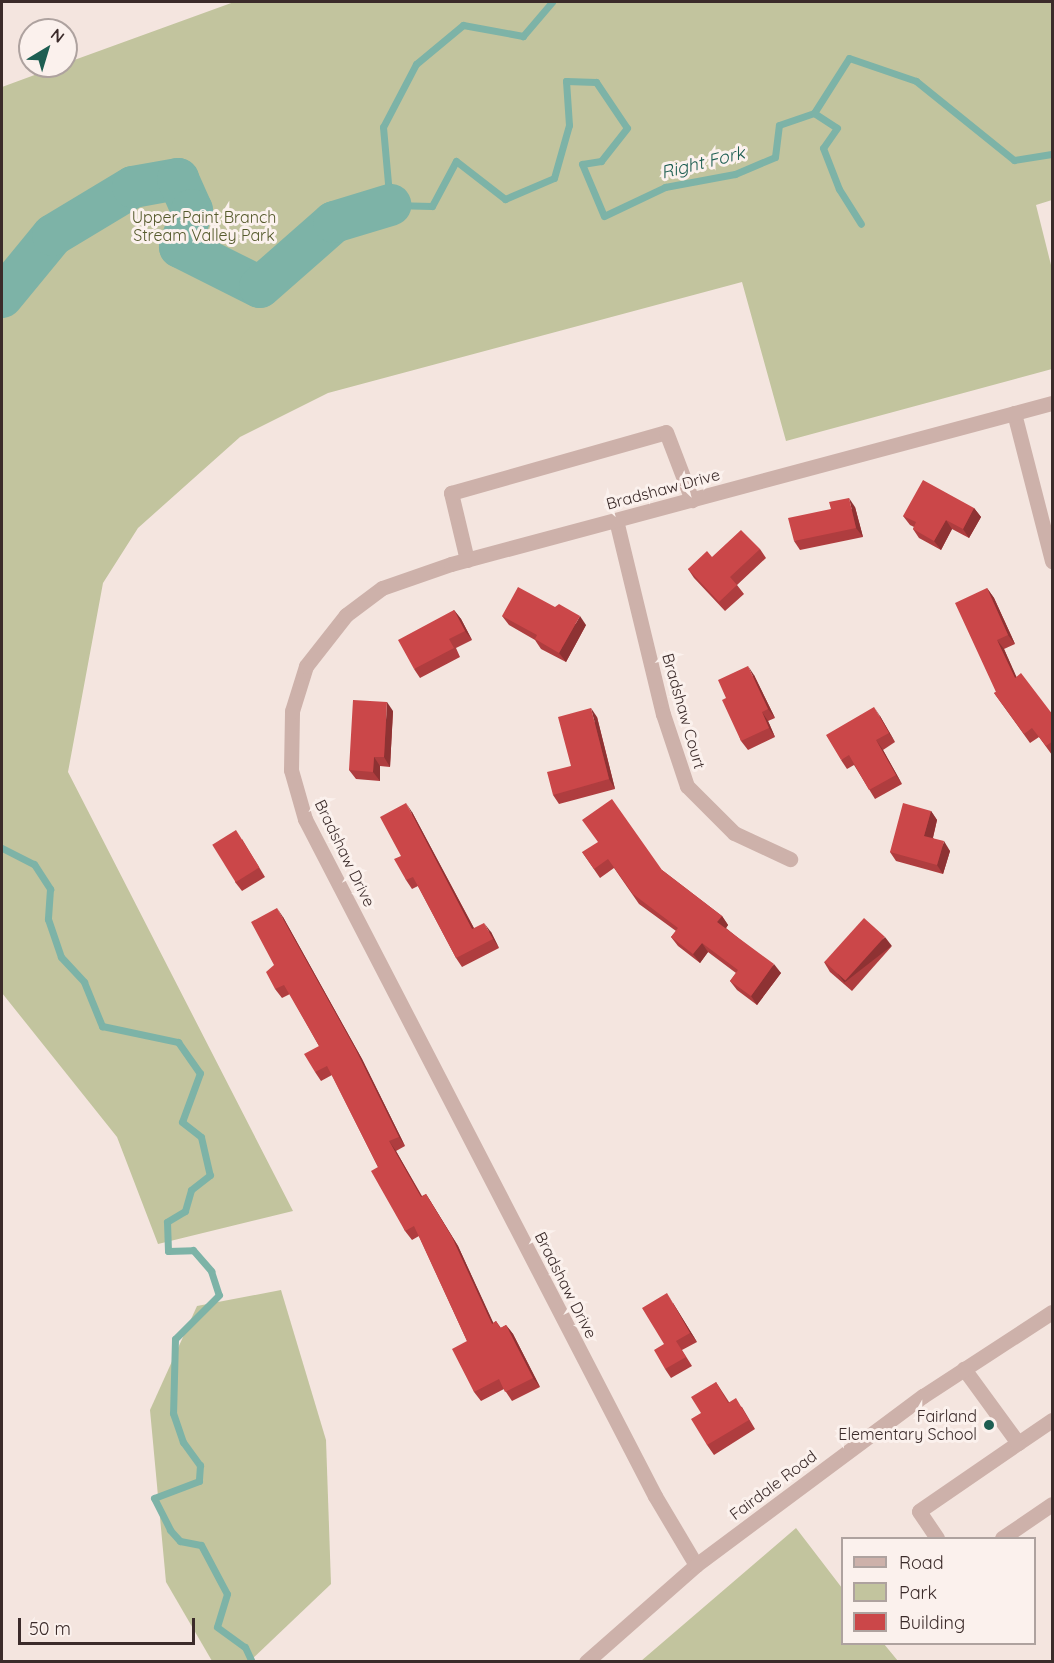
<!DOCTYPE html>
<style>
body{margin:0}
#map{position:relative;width:1054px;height:1663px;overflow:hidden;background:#f4e5df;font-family:Quicksand,sans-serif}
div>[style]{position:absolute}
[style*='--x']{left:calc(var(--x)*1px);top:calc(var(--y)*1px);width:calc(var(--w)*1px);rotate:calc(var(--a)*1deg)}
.green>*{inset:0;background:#c2c49e}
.stream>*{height:7px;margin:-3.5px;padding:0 3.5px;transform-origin:3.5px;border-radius:3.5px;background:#7db3a7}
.river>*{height:42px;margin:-21px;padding:0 21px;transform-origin:21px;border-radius:21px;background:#7db3a7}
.minor>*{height:15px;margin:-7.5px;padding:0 7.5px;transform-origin:7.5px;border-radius:7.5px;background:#cdb1aa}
.wall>*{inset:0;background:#af3d3f}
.shaded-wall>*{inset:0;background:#8e3233;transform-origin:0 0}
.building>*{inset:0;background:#cb4749;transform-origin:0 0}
.dots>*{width:16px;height:16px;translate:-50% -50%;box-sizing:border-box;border:3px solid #fbf1ed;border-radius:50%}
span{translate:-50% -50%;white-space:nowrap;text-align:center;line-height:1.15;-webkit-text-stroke:6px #fbf1ed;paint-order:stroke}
.park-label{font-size:16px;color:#555a2c}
.street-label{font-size:16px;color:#3b2b2a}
.poi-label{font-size:16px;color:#3b2b2a}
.right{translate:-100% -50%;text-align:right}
.water-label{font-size:18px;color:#1d5e52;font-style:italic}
.frame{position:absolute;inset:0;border:3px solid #3b2b2a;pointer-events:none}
.legend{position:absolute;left:841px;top:1537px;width:195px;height:108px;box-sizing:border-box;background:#fbf1ed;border:2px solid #aea29f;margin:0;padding:8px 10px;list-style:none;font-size:18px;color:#3b2b2a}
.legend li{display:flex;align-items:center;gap:12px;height:30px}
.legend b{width:30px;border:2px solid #aea29f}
.north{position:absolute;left:18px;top:18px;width:60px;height:60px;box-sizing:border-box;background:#fbf1ed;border:2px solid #aea29f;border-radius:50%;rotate:38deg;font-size:16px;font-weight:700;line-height:24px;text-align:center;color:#3b2b2a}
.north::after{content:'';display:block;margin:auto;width:21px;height:27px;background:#1d5e52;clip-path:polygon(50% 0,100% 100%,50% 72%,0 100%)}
.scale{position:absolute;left:18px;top:1618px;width:177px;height:27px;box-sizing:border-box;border:3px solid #3b2b2a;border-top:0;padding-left:8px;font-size:18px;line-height:21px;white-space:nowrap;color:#3b2b2a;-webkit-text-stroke:4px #fbf1ed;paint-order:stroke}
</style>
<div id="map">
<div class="green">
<div style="clip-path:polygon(234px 2px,1052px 2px,1052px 200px,1036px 205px,1052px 269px,1052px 369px,786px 441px,742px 282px,328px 393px,240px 437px,138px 528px,103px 583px,68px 772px,293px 1211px,158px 1244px,117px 1137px,2px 993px,2px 87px,59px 66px,66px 66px,66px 63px)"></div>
<div style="clip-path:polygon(281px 1290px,326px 1440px,331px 1584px,250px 1661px,212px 1661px,166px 1582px,150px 1410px,197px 1306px)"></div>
<div style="clip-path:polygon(796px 1528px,842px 1588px,842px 1644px,884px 1644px,898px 1661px,641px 1661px)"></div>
</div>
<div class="stream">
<div style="--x:552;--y:2;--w:45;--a:130.5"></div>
<div style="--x:523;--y:36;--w:61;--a:-169.6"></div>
<div style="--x:463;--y:25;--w:61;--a:140.3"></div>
<div style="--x:416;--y:64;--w:71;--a:117.6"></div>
<div style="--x:383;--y:127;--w:78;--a:84.9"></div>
<div style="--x:390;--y:205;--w:42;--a:1.4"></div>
<div style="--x:432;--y:206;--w:51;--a:-61.9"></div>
<div style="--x:456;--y:161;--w:62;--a:37.8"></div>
<div style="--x:505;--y:199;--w:53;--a:-23.2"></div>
<div style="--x:554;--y:178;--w:55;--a:-74.2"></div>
<div style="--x:569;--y:125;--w:44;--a:-93.9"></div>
<div style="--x:566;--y:81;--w:30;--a:2"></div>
<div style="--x:596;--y:82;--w:55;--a:56"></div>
<div style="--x:627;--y:128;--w:42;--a:128.2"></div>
<div style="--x:601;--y:161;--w:19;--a:171"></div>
<div style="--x:582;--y:164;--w:56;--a:67.1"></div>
<div style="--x:604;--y:216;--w:68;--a:-25.4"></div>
<div style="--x:665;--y:187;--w:71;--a:-10.5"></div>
<div style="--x:735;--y:174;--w:43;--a:-23"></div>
<div style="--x:775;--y:157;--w:32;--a:-83"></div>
<div style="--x:779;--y:125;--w:37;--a:-19"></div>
<div style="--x:814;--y:113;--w:65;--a:-57.5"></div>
<div style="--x:849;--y:58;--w:71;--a:18.9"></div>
<div style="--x:916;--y:81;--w:126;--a:38.9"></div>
<div style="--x:1014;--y:160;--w:38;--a:-9"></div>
<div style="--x:814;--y:113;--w:27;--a:33"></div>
<div style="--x:837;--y:128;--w:24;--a:125"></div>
<div style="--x:823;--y:148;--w:44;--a:68.7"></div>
<div style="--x:839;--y:189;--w:41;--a:57.8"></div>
<div style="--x:2;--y:848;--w:36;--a:27"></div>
<div style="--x:34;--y:864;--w:30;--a:57"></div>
<div style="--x:50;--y:889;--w:30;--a:94"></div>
<div style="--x:48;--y:919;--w:40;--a:71.1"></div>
<div style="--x:61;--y:957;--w:34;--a:47"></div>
<div style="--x:84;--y:982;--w:48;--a:67.8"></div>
<div style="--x:102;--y:1026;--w:78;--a:11.9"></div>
<div style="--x:178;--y:1042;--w:38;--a:55"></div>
<div style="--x:200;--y:1073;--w:52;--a:110.2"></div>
<div style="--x:182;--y:1122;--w:24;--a:38"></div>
<div style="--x:201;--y:1137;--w:39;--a:77"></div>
<div style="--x:210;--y:1175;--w:24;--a:142"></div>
<div style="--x:191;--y:1190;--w:22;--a:106"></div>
<div style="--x:185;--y:1211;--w:21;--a:149"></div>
<div style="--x:167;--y:1222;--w:29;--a:88"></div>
<div style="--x:168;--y:1251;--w:25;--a:-2"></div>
<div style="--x:193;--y:1250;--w:28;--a:49"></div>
<div style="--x:211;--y:1271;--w:25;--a:72"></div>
<div style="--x:219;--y:1295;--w:62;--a:135"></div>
<div style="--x:175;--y:1339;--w:74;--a:91.5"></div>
<div style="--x:173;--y:1413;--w:31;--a:71"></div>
<div style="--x:183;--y:1442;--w:29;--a:54"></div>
<div style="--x:200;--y:1465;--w:16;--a:94"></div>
<div style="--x:199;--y:1481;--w:48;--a:159.3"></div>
<div style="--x:154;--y:1498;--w:36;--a:63"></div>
<div style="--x:170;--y:1530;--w:15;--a:48"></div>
<div style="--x:180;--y:1541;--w:21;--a:11"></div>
<div style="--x:201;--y:1545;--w:55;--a:62"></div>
<div style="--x:227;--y:1594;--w:34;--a:107"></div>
<div style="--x:217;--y:1627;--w:34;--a:36"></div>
<div style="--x:245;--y:1647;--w:17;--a:65"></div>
</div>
<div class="river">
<div style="--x:2;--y:297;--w:80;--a:-50.6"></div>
<div style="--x:53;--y:235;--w:93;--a:-31"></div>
<div style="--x:133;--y:187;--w:46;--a:-10.1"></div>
<div style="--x:178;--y:179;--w:34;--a:66"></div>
<div style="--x:192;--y:210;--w:39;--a:108"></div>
<div style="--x:180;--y:247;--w:89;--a:26.6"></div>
<div style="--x:260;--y:287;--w:98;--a:-41.3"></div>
<div style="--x:334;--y:222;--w:59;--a:-16.9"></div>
</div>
<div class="minor">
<div style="--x:1014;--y:413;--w:153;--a:75.6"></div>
<div style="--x:616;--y:520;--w:200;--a:76.4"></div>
<div style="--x:663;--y:714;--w:76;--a:71.6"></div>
<div style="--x:687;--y:786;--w:66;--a:45"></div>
<div style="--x:734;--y:833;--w:62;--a:24.9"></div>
<div style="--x:467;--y:560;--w:69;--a:-103.4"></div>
<div style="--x:451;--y:493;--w:223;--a:-15.8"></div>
<div style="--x:666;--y:432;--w:73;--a:69.1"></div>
<div style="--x:1018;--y:1443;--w:41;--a:-34.1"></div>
<div style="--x:937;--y:1538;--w:32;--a:-124"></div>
<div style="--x:919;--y:1511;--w:120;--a:-34.5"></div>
<div style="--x:1018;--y:1443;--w:92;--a:-126.1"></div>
<div style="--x:1002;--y:1538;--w:60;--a:-34.2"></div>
<div style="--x:696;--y:1565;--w:80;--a:-120.7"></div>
<div style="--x:655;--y:1496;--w:762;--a:-117.34"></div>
<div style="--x:305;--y:819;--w:51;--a:-105.9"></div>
<div style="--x:291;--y:770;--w:59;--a:-89"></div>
<div style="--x:292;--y:711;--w:47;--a:-72.7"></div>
<div style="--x:306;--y:666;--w:65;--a:-51.9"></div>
<div style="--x:346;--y:615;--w:45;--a:-36.9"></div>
<div style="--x:382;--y:588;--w:73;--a:-19.2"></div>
<div style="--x:451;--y:564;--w:622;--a:-15"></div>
<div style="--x:586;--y:1662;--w:147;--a:-41.4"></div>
<div style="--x:696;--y:1565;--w:283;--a:-36.7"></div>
<div style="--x:923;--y:1396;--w:154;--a:-33.1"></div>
</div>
<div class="wall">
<div style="clip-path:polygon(855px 507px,863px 537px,800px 550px,794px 541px)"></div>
<div style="clip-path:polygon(974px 508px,981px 517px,969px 538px,952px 529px,941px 550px,919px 538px,913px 529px,914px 527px,910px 525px,903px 516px)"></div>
<div style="clip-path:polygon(760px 549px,766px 558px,737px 585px,744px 594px,725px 611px,694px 578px,688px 569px,712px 557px)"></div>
<div style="clip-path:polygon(987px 588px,994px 598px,1015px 644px,1004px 649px,1016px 677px,1053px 715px,1052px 755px,1039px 737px,1030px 743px,994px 693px,996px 692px)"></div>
<div style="clip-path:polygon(454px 610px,461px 619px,472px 640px,456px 648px,460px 657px,420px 678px,414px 669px)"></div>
<div style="clip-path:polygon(502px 616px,586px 625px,566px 662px,541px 649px,535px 640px,509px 625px)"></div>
<div style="clip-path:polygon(754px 675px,775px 718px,768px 721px,775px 737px,748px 750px,741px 741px,726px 698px)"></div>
<div style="clip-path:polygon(393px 711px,390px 767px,380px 766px,380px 781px,356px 779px,349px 770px)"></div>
<div style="clip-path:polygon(880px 716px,895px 742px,883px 750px,902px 784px,875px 799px,854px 765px,847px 769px,841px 760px)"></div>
<div style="clip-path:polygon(597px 717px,615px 789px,559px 804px,553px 795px,571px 766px)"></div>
<div style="clip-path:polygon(931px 811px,937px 820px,933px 838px,950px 851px,943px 874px,896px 861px,890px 852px)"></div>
<div style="clip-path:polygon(412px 812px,474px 928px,491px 932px,499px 948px,462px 967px,456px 958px,418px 886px,412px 889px,406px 880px,401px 856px)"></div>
<div style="clip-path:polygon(242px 839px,265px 877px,242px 891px,235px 882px)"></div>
<div style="clip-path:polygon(582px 852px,662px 870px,722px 916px,728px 925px,726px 928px,781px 973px,757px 1005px,737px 990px,730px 981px,736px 973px,708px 952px,700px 963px,678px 946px,671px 937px,676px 931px,639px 904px,614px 868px,600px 878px)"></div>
<div style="clip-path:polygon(283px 917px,362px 1059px,405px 1146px,396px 1151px,422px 1196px,426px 1194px,458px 1246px,493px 1323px,496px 1321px,501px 1328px,506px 1325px,513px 1334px,540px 1387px,512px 1401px,504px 1389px,481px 1401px,474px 1392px,467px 1341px,419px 1236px,412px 1240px,405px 1231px,378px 1167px,332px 1075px,321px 1081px,315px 1072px,319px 1046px,290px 994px,282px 998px,275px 989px)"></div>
<div style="clip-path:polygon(892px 946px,852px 991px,830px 972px,824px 962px)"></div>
<div style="clip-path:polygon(673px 1303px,697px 1342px,682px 1350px,692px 1366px,671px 1378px,665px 1369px)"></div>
<div style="clip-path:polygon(716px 1382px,729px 1402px,742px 1407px,755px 1429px,714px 1455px,707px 1445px,701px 1413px)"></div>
</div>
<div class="shaded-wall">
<div style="clip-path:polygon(849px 498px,855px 507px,863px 537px,856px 528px)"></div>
<div style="clip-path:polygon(974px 508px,981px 517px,969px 538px,963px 529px)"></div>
<div style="clip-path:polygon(946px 520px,952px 529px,941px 550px,934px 541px)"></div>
<div style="clip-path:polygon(987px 588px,994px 598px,1015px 644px,1008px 635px)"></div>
<div style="clip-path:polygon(454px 610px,461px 619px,472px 640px,465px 631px)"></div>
<div style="clip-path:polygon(580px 616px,586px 625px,566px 662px,559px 653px)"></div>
<div style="clip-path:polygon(997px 640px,1004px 649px,1021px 687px,1015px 678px)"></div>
<div style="clip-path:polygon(748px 666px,754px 675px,775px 718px,768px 709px)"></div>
<div style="clip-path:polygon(387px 702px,393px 711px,390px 767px,384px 757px)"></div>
<div style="clip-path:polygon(874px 707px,880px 716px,895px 742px,889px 733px)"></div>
<div style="clip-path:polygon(591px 708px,597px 717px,615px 789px,609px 779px)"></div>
<div style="clip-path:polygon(762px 712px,768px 721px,775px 737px,769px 728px)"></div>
<div style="clip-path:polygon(876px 740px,883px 750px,902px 784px,896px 775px)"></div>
<div style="clip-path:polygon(374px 757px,380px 766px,380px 781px,373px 772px)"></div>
<div style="clip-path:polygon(406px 803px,412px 812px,479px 938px,472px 929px)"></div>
<div style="clip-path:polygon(931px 811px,937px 820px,931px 845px,924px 836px)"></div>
<div style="clip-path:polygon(944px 841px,950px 851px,943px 874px,937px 865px)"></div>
<div style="clip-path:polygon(277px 908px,283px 917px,362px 1059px,405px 1146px,399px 1137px)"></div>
<div style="clip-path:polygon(722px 916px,728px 925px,724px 931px,717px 922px)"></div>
<div style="clip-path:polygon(484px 923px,491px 932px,499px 948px,493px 939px)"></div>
<div style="left:885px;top:937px;width:11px;height:60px;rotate:52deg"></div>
<div style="clip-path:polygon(702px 943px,708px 952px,700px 963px,693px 954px)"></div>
<div style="clip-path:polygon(774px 964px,781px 973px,757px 1005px,751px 996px)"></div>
<div style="clip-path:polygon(389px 1141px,396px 1151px,427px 1206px,421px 1197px)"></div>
<div style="clip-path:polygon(426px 1194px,458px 1246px,498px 1333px,492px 1324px)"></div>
<div style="clip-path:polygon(667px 1293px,673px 1303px,697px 1342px,690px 1333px)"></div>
<div style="clip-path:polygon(506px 1325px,513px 1334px,540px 1387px,533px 1378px)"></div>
</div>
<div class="building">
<div style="clip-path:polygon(923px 480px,974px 508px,963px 529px,946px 520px,934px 541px,913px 529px,916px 522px,903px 516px)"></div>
<div style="clip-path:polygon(849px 498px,856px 528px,794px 541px,788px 518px,831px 509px,829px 502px)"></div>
<div style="clip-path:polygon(741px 530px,760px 549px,730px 577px,737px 585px,719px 602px,688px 569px,707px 551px,712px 557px)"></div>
<div style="clip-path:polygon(518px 587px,555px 607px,559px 604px,580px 616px,559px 653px,535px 639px,537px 635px,502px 616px)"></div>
<div style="clip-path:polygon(987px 588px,1008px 635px,997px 640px,1015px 678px,1021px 673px,1053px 715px,1053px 741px,1046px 746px,1032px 728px,1024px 734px,994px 693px,996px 692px,955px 603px)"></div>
<div style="clip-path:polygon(454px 610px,465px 631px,449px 639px,454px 648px,414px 669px,398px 640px)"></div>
<div style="clip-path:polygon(748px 666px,768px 709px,762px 712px,769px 728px,741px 741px,722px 700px,726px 698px,718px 680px)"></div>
<div style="clip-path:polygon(353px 700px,387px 702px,384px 757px,374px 757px,373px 772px,349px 770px)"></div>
<div style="clip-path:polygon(874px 707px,889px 733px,876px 740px,896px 775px,869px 790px,849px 755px,841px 760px,826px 735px)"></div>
<div style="clip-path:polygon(591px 708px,609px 779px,553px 795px,547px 772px,571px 766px,558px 717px)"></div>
<div style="clip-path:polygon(612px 799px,662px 870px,722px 916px,717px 922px,774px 964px,751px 996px,730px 981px,738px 970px,702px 943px,693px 954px,671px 937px,678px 928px,633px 894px,608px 859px,594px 869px,582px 852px,598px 842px,582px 820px)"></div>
<div style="clip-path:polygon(406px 803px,472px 929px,484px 923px,493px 939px,456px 958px,413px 877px,406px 880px,394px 859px,401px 856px,380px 817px)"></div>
<div style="clip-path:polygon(903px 803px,931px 811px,924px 836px,944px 841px,937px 865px,890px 852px)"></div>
<div style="left:236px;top:830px;width:44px;height:28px;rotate:58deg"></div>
<div style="clip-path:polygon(277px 908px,356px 1050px,399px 1137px,389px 1141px,421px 1197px,426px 1194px,452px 1237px,492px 1324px,496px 1321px,500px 1328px,506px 1325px,533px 1378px,505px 1392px,499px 1379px,474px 1392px,452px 1349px,467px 1341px,414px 1226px,405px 1231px,371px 1171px,378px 1167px,327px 1066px,315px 1072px,304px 1054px,319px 1046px,284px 985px,275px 989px,266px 972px,274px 965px,251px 922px)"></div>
<div style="left:864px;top:918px;width:28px;height:59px;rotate:42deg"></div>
<div style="clip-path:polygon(667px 1293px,690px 1333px,676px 1341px,686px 1357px,665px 1369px,654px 1350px,664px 1344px,642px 1308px)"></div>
<div style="clip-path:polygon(716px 1382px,728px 1403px,736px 1398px,749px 1420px,707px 1445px,691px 1419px,701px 1413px,691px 1397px)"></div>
</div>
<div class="dots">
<div style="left:989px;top:1425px;background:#1d5e52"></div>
</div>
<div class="park-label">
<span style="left:204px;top:226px">Upper Paint Branch<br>Stream Valley Park</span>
</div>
<div class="street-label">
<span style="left:663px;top:489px;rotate:-15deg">Bradshaw Drive</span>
<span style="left:684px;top:711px;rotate:74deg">Bradshaw Court</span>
<span style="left:345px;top:853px;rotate:64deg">Bradshaw Drive</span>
<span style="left:566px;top:1285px;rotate:63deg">Bradshaw Drive</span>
<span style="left:773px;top:1485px;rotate:-37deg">Fairdale Road</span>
</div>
<div class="poi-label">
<span class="right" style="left:977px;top:1425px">Fairland<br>Elementary School</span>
</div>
<div class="water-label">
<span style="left:703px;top:163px;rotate:-14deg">Right Fork</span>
</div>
<div class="frame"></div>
<ul class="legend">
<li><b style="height:8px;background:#cdb1aa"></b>Road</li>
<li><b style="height:16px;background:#c2c49e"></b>Park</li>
<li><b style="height:16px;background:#cb4749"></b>Building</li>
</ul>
<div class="north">N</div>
<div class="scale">50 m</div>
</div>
